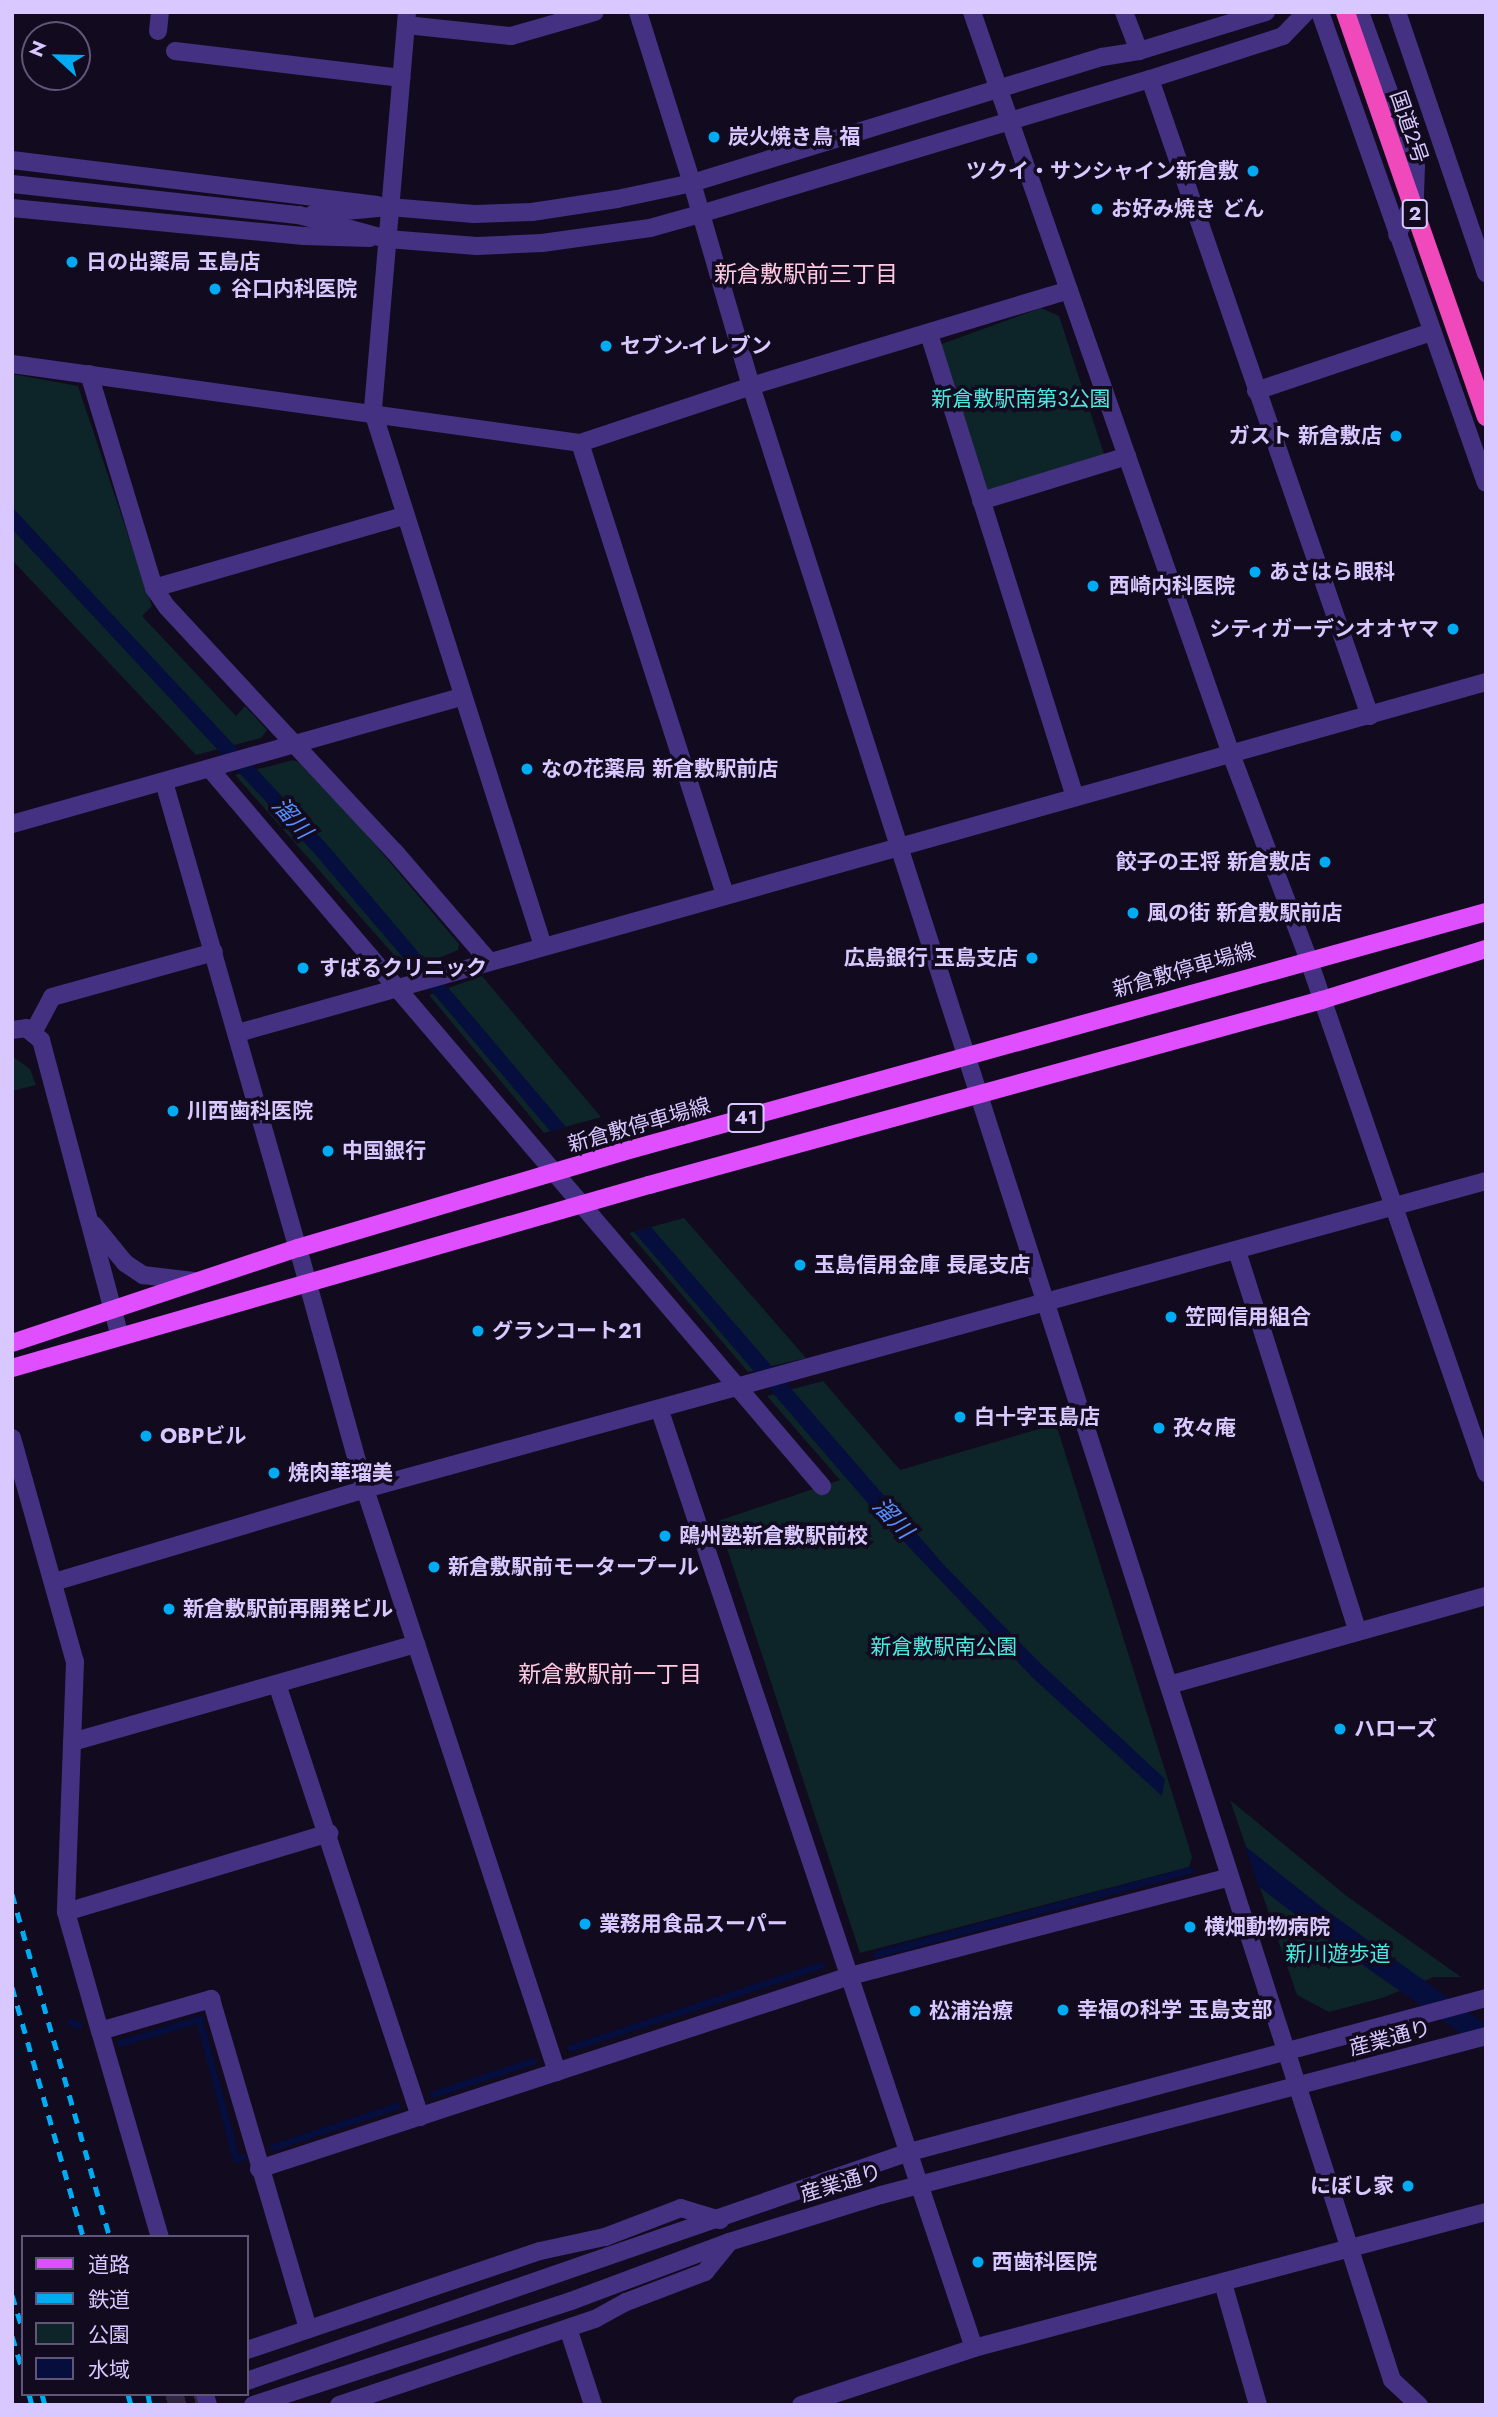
<!DOCTYPE html>
<meta charset="utf-8">
<style>
body{margin:0}
#map{position:relative;width:1498px;height:2417px;overflow:hidden;background:#120a1e;font-family:Jost,"Noto Sans JP",sans-serif}
div>[style]{position:absolute}
[style*='--x']{left:calc(var(--x)*1px);top:calc(var(--y)*1px);width:calc(var(--w)*1px);rotate:calc(var(--a)*1deg)}
.green>*{inset:0;background:#0d2429}
.water>*{inset:0;background:#050e3d}
.stream>*{height:7px;margin:-3.5px;padding:0 3.5px;transform-origin:3.5px;border-radius:3.5px;background:#050e3d}
.tertiary-tunnel>*{height:18px;margin-top:-9px;transform-origin:0;background:repeating-linear-gradient(90deg,#302640 0 18px,transparent 0 27px)}
.minor>*{height:18px;margin:-9px;padding:0 9px;transform-origin:9px;border-radius:9px;background:#443181}
.tertiary>*{height:18px;margin:-9px;padding:0 9px;transform-origin:9px;border-radius:9px;background:#443181}
.primary>*{height:18px;margin:-9px;padding:0 9px;transform-origin:9px;border-radius:9px;background:#e04fff}
.rail>*{height:5px;margin-top:-2.5px;transform-origin:0;background:repeating-linear-gradient(90deg,#00abf3 0 10px,transparent 0 19px)}
.trunk-bridge>*{height:19px;margin:-9.5px;padding:0 9.5px;transform-origin:9.5px;border-radius:9.5px;background:#f049bc}
.dots>*{width:19px;height:19px;translate:-50% -50%;box-sizing:border-box;border:4px solid #120a1e;border-radius:50%}
span{translate:-50% -50%;white-space:nowrap;text-align:center;line-height:1.15;-webkit-text-stroke:7px #120a1e;paint-order:stroke}
.shield-label span{padding:2px 5px;background:#120a1e;border:2px solid;border-radius:5px;-webkit-text-stroke-width:0}
.shield-label{font-size:19px;color:#d9c8ff;font-weight:700}
.street-label{font-size:21px;color:#d9c8ff}
.poi-label{font-size:21px;color:#d9c8ff;font-weight:700}
.left{translate:0 -50%;text-align:left}
.right{translate:-100% -50%;text-align:right}
.park-label{font-size:21px;color:#4be8df}
.neighbourhood-label{font-size:23px;color:#ffcae1}
.water-label{font-size:23px;color:#568fff;font-style:italic}
.frame{position:absolute;inset:0;border:14px solid #d9c8ff;pointer-events:none}
.legend{position:absolute;left:21px;top:2235px;width:228px;height:161px;box-sizing:border-box;background:#120a1e;border:2px solid #625678;margin:0;padding:9px 12px;list-style:none;font-size:21px;color:#d9c8ff}
.legend li{display:flex;align-items:center;gap:14px;height:35px}
.legend b{width:35px;border:2px solid #625678}
.north{position:absolute;left:21px;top:21px;width:70px;height:70px;box-sizing:border-box;background:#120a1e;border:2px solid #625678;border-radius:50%;rotate:292deg;font-size:19px;font-weight:700;line-height:28px;text-align:center;color:#d9c8ff}
.north::after{content:'';display:block;margin:auto;width:24px;height:32px;background:#00abf3;clip-path:polygon(50% 0,100% 100%,50% 72%,0 100%)}
</style>
<div id="map">
<div class="green">
<div style="clip-path:polygon(1041px 308px,1059px 316px,1104px 454px,985px 492px,939px 345px)"></div>
<div style="clip-path:polygon(12px 374px,78px 386px,152px 606px,142px 616px,236px 716px,245px 706px,267px 730px,261px 738px,196px 755px,12px 560px)"></div>
<div style="clip-path:polygon(293px 760px,303px 764px,361px 828px,459px 944px,458px 950px,408px 971px,235px 775px)"></div>
<div style="clip-path:polygon(482px 976px,556px 1064px,601px 1117px,544px 1133px,429px 995px)"></div>
<div style="clip-path:polygon(12px 1056px,30px 1069px,36px 1085px,12px 1091px)"></div>
<div style="clip-path:polygon(684px 1218px,806px 1358px,748px 1372px,629px 1233px)"></div>
<div style="clip-path:polygon(823px 1381px,900px 1470px,1056px 1424px,1174px 1799px,1192px 1857px,1189px 1867px,860px 1953px,718px 1521px,840px 1480px,767px 1396px)"></div>
<div style="clip-path:polygon(1230px 1800px,1348px 1897px,1461px 1977px,1434px 1977px,1382px 1998px,1329px 2012px,1297px 1995px)"></div>
</div>
<div class="water">
<div style="clip-path:polygon(12px 507px,330px 848px,566px 1127px,550px 1131px,315px 854px,12px 529px)"></div>
<div style="clip-path:polygon(651px 1227px,944px 1565px,1040px 1663px,1165px 1779px,1162px 1796px,1032px 1677px,872px 1508px,634px 1232px)"></div>
<div style="clip-path:polygon(1245px 1846px,1319px 1905px,1486px 2025px,1486px 2051px,1347px 1954px,1258px 1886px)"></div>
</div>
<div class="stream">
<div style="--x:876;--y:1954;--w:325;--a:-15"></div>
<div style="--x:70;--y:2022;--w:9;--a:21"></div>
<div style="--x:120;--y:2043;--w:83;--a:-16.9"></div>
<div style="--x:199;--y:2019;--w:145;--a:75.2"></div>
<div style="--x:236;--y:2159;--w:7;--a:-16"></div>
<div style="--x:570;--y:2048;--w:264;--a:-18.3"></div>
<div style="--x:433;--y:2094;--w:105;--a:-18.3"></div>
<div style="--x:273;--y:2147;--w:130;--a:-18.4"></div>
</div>
<div class="tertiary-tunnel">
<div style="--x:168;--y:2405;--w:38;--a:-17"></div>
</div>
<div class="minor">
<div style="--x:407;--y:12;--w:401;--a:94.9"></div>
<div style="--x:373;--y:412;--w:560;--a:72.34"></div>
<div style="--x:638;--y:12;--w:179;--a:72.5"></div>
<div style="--x:972;--y:12;--w:83;--a:70.9"></div>
<div style="--x:1124;--y:12;--w:42;--a:69"></div>
<div style="--x:406;--y:25;--w:106;--a:6"></div>
<div style="--x:511;--y:36;--w:87;--a:-15.9"></div>
<div style="--x:158;--y:31;--w:19;--a:-84"></div>
<div style="--x:175;--y:51;--w:228;--a:6.8"></div>
<div style="--x:1150;--y:79;--w:674;--a:70.95"></div>
<div style="--x:12;--y:160;--w:368;--a:7"></div>
<div style="--x:12;--y:208;--w:293;--a:5.5"></div>
<div style="--x:304;--y:236;--w:66;--a:1.7"></div>
<div style="--x:929;--y:334;--w:485;--a:72.5"></div>
<div style="--x:12;--y:364;--w:573;--a:7.92"></div>
<div style="--x:580;--y:443;--w:180;--a:-18.4"></div>
<div style="--x:751;--y:386;--w:332;--a:-16.8"></div>
<div style="--x:89;--y:374;--w:224;--a:73.1"></div>
<div style="--x:154;--y:588;--w:23;--a:56"></div>
<div style="--x:167;--y:607;--w:333;--a:47.1"></div>
<div style="--x:394;--y:851;--w:145;--a:49.2"></div>
<div style="--x:1256;--y:391;--w:185;--a:-18.6"></div>
<div style="--x:580;--y:443;--w:474;--a:72.2"></div>
<div style="--x:981;--y:501;--w:153;--a:-17.1"></div>
<div style="--x:154;--y:588;--w:260;--a:-16.1"></div>
<div style="--x:210;--y:769;--w:943;--a:49.52"></div>
<div style="--x:164;--y:782;--w:485;--a:74"></div>
<div style="--x:12;--y:824;--w:467;--a:-15.8"></div>
<div style="--x:34;--y:1031;--w:38;--a:-62"></div>
<div style="--x:52;--y:997;--w:168;--a:-15.5"></div>
<div style="--x:238;--y:1033;--w:1296;--a:-15.71"></div>
<div style="--x:1237;--y:1251;--w:397;--a:72.4"></div>
<div style="--x:54;--y:1582;--w:325;--a:-16.6"></div>
<div style="--x:365;--y:1489;--w:1163;--a:-15.36"></div>
<div style="--x:1169;--y:1685;--w:329;--a:-15.7"></div>
<div style="--x:278;--y:1687;--w:453;--a:71.7"></div>
<div style="--x:72;--y:1742;--w:358;--a:-15.9"></div>
<div style="--x:66;--y:1912;--w:275;--a:-16.7"></div>
<div style="--x:850;--y:1976;--w:392;--a:-14.6"></div>
<div style="--x:100;--y:2031;--w:215;--a:73.8"></div>
<div style="--x:1223;--y:2283;--w:127;--a:74"></div>
<div style="--x:568;--y:2328;--w:81;--a:72"></div>
<div style="--x:205;--y:2394;--w:11;--a:75"></div>
<div style="--x:801;--y:2405;--w:182;--a:-18.2"></div>
<div style="--x:974;--y:2348;--w:530;--a:-14.88"></div>
</div>
<div class="tertiary">
<div style="--x:1320;--y:12;--w:499;--a:70.6"></div>
<div style="--x:1360;--y:12;--w:164;--a:70"></div>
<div style="--x:1416;--y:166;--w:33;--a:92"></div>
<div style="--x:1415;--y:199;--w:40;--a:116.6"></div>
<div style="--x:1397;--y:12;--w:276;--a:71.2"></div>
<div style="--x:999;--y:90;--w:703;--a:70.74"></div>
<div style="--x:1231;--y:754;--w:218;--a:69.3"></div>
<div style="--x:1308;--y:958;--w:545;--a:70.93"></div>
<div style="--x:692;--y:183;--w:211;--a:73.8"></div>
<div style="--x:751;--y:386;--w:2094;--a:72.18"></div>
<div style="--x:1392;--y:2380;--w:37;--a:43"></div>
<div style="--x:12;--y:184;--w:289;--a:6.2"></div>
<div style="--x:299;--y:215;--w:91;--a:15.3"></div>
<div style="--x:387;--y:239;--w:90;--a:4.4"></div>
<div style="--x:477;--y:246;--w:65;--a:-2.6"></div>
<div style="--x:542;--y:243;--w:109;--a:-7.9"></div>
<div style="--x:650;--y:228;--w:52;--a:-15.6"></div>
<div style="--x:700;--y:214;--w:470;--a:-16.7"></div>
<div style="--x:1150;--y:79;--w:140;--a:-17.9"></div>
<div style="--x:1283;--y:36;--w:33;--a:-46"></div>
<div style="--x:313;--y:214;--w:76;--a:-5.3"></div>
<div style="--x:389;--y:207;--w:85;--a:4.7"></div>
<div style="--x:474;--y:214;--w:58;--a:-2"></div>
<div style="--x:532;--y:212;--w:86;--a:-8.7"></div>
<div style="--x:617;--y:199;--w:77;--a:-12"></div>
<div style="--x:692;--y:183;--w:429;--a:-17.1"></div>
<div style="--x:1102;--y:57;--w:37;--a:-9"></div>
<div style="--x:1139;--y:51;--w:133;--a:-17.1"></div>
<div style="--x:12;--y:1030;--w:14;--a:-8"></div>
<div style="--x:26;--y:1028;--w:19;--a:39"></div>
<div style="--x:41;--y:1040;--w:307;--a:75.1"></div>
<div style="--x:94;--y:1225;--w:49;--a:50.8"></div>
<div style="--x:125;--y:1263;--w:22;--a:34"></div>
<div style="--x:143;--y:1275;--w:51;--a:6.7"></div>
<div style="--x:298;--y:1248;--w:250;--a:74.5"></div>
<div style="--x:365;--y:1489;--w:614;--a:71.77"></div>
<div style="--x:660;--y:1411;--w:988;--a:71.47"></div>
<div style="--x:12;--y:1438;--w:233;--a:74.3"></div>
<div style="--x:75;--y:1662;--w:250;--a:92.1"></div>
<div style="--x:66;--y:1912;--w:124;--a:74.1"></div>
<div style="--x:100;--y:2031;--w:116;--a:-16.1"></div>
<div style="--x:211;--y:1999;--w:343;--a:73.6"></div>
<div style="--x:259;--y:2169;--w:622;--a:-18.09"></div>
<div style="--x:247;--y:2350;--w:309;--a:-18.7"></div>
<div style="--x:540;--y:2251;--w:66;--a:-12.2"></div>
<div style="--x:605;--y:2237;--w:81;--a:-20.9"></div>
<div style="--x:681;--y:2208;--w:41;--a:17.1"></div>
<div style="--x:247;--y:2381;--w:697;--a:-19.08"></div>
<div style="--x:906;--y:2153;--w:600;--a:-14.96"></div>
<div style="--x:253;--y:2405;--w:335;--a:-18.1"></div>
<div style="--x:571;--y:2301;--w:169;--a:-20.5"></div>
<div style="--x:729;--y:2242;--w:159;--a:-17.2"></div>
<div style="--x:881;--y:2195;--w:626;--a:-14.72"></div>
<div style="--x:339;--y:2405;--w:270;--a:-18.6"></div>
<div style="--x:595;--y:2319;--w:35;--a:-29"></div>
<div style="--x:626;--y:2302;--w:85;--a:-20.8"></div>
<div style="--x:705;--y:2272;--w:38;--a:-51"></div>
</div>
<div class="primary">
<div style="--x:12;--y:1343;--w:301;--a:-18.4"></div>
<div style="--x:298;--y:1248;--w:338;--a:-16.5"></div>
<div style="--x:622;--y:1152;--w:897;--a:-15.52"></div>
<div style="--x:12;--y:1368;--w:663;--a:-16.03"></div>
<div style="--x:649;--y:1185;--w:698;--a:-15.37"></div>
<div style="--x:1322;--y:1000;--w:172;--a:-17.3"></div>
</div>
<div class="rail">
<div style="--x:12;--y:1894;--w:357;--a:74.1"></div>
<div style="--x:12;--y:1987;--w:260;--a:74.1"></div>
<div style="--x:12;--y:2295;--w:38;--a:73"></div>
<div style="--x:12;--y:2336;--w:39;--a:73"></div>
<div style="--x:29;--y:2394;--w:11;--a:75"></div>
<div style="--x:42;--y:2394;--w:11;--a:75"></div>
<div style="--x:128;--y:2394;--w:11;--a:75"></div>
<div style="--x:148;--y:2394;--w:11;--a:80"></div>
</div>
<div class="trunk-bridge">
<div style="--x:1345;--y:12;--w:428;--a:70.8"></div>
</div>
<div class="dots">
<div style="left:714px;top:137px;background:#00abf3"></div>
<div style="left:1253px;top:171px;background:#00abf3"></div>
<div style="left:1097px;top:209px;background:#00abf3"></div>
<div style="left:72px;top:262px;background:#00abf3"></div>
<div style="left:215px;top:289px;background:#00abf3"></div>
<div style="left:606px;top:346px;background:#00abf3"></div>
<div style="left:1396px;top:436px;background:#00abf3"></div>
<div style="left:1255px;top:572px;background:#00abf3"></div>
<div style="left:1093px;top:586px;background:#00abf3"></div>
<div style="left:1453px;top:629px;background:#00abf3"></div>
<div style="left:527px;top:769px;background:#00abf3"></div>
<div style="left:1325px;top:862px;background:#00abf3"></div>
<div style="left:1133px;top:913px;background:#00abf3"></div>
<div style="left:1032px;top:958px;background:#00abf3"></div>
<div style="left:303px;top:968px;background:#00abf3"></div>
<div style="left:173px;top:1111px;background:#00abf3"></div>
<div style="left:328px;top:1151px;background:#00abf3"></div>
<div style="left:800px;top:1265px;background:#00abf3"></div>
<div style="left:1171px;top:1317px;background:#00abf3"></div>
<div style="left:478px;top:1331px;background:#00abf3"></div>
<div style="left:960px;top:1417px;background:#00abf3"></div>
<div style="left:1159px;top:1428px;background:#00abf3"></div>
<div style="left:146px;top:1436px;background:#00abf3"></div>
<div style="left:274px;top:1473px;background:#00abf3"></div>
<div style="left:665px;top:1536px;background:#00abf3"></div>
<div style="left:434px;top:1567px;background:#00abf3"></div>
<div style="left:169px;top:1609px;background:#00abf3"></div>
<div style="left:1340px;top:1729px;background:#00abf3"></div>
<div style="left:585px;top:1924px;background:#00abf3"></div>
<div style="left:1190px;top:1927px;background:#00abf3"></div>
<div style="left:1063px;top:2010px;background:#00abf3"></div>
<div style="left:915px;top:2011px;background:#00abf3"></div>
<div style="left:1408px;top:2186px;background:#00abf3"></div>
<div style="left:978px;top:2262px;background:#00abf3"></div>
</div>
<div class="shield-label">
<span style="left:1415px;top:214px">2</span>
<span style="left:746px;top:1118px">41</span>
</div>
<div class="street-label">
<span style="left:1409px;top:127px;rotate:71deg">国道2号</span>
<span style="left:1184px;top:970px;rotate:-16deg">新倉敷停車場線</span>
<span style="left:639px;top:1125px;rotate:-16deg">新倉敷停車場線</span>
<span style="left:1390px;top:2038px;rotate:-15deg">産業通り</span>
<span style="left:841px;top:2183px;rotate:-17deg">産業通り</span>
</div>
<div class="poi-label">
<span class="left" style="left:728px;top:137px">炭火焼き鳥 福</span>
<span class="right" style="left:1239px;top:171px">ツクイ・サンシャイン新倉敷</span>
<span class="left" style="left:1111px;top:209px">お好み焼き どん</span>
<span class="left" style="left:86px;top:262px">日の出薬局 玉島店</span>
<span class="left" style="left:231px;top:289px">谷口内科医院</span>
<span class="left" style="left:620px;top:346px">セブン-イレブン</span>
<span class="right" style="left:1382px;top:436px">ガスト 新倉敷店</span>
<span class="left" style="left:1269px;top:572px">あさはら眼科</span>
<span class="left" style="left:1109px;top:586px">西崎内科医院</span>
<span class="right" style="left:1439px;top:629px">シティガーデンオオヤマ</span>
<span class="left" style="left:541px;top:769px">なの花薬局 新倉敷駅前店</span>
<span class="right" style="left:1311px;top:862px">餃子の王将 新倉敷店</span>
<span class="left" style="left:1147px;top:913px">風の街 新倉敷駅前店</span>
<span class="right" style="left:1018px;top:958px">広島銀行 玉島支店</span>
<span class="left" style="left:319px;top:968px">すばるクリニック</span>
<span class="left" style="left:187px;top:1111px">川西歯科医院</span>
<span class="left" style="left:342px;top:1151px">中国銀行</span>
<span class="left" style="left:814px;top:1265px">玉島信用金庫 長尾支店</span>
<span class="left" style="left:1185px;top:1317px">笠岡信用組合</span>
<span class="left" style="left:492px;top:1331px">グランコート21</span>
<span class="left" style="left:974px;top:1417px">白十字玉島店</span>
<span class="left" style="left:1173px;top:1428px">孜々庵</span>
<span class="left" style="left:160px;top:1436px">OBPビル</span>
<span class="left" style="left:288px;top:1473px">焼肉華瑠美</span>
<span class="left" style="left:679px;top:1536px">鴎州塾新倉敷駅前校</span>
<span class="left" style="left:448px;top:1567px">新倉敷駅前モータープール</span>
<span class="left" style="left:183px;top:1609px">新倉敷駅前再開発ビル</span>
<span class="left" style="left:1354px;top:1729px">ハローズ</span>
<span class="left" style="left:599px;top:1924px">業務用食品スーパー</span>
<span class="left" style="left:1204px;top:1927px">横畑動物病院</span>
<span class="left" style="left:1077px;top:2010px">幸福の科学 玉島支部</span>
<span class="left" style="left:929px;top:2011px">松浦治療</span>
<span class="right" style="left:1394px;top:2186px">にぼし家</span>
<span class="left" style="left:992px;top:2262px">西歯科医院</span>
</div>
<div class="park-label">
<span style="left:1021px;top:399px">新倉敷駅南第3公園</span>
<span style="left:944px;top:1647px">新倉敷駅南公園</span>
<span style="left:1338px;top:1954px">新川遊歩道</span>
</div>
<div class="neighbourhood-label">
<span style="left:806px;top:274px">新倉敷駅前三丁目</span>
<span style="left:610px;top:1674px">新倉敷駅前一丁目</span>
</div>
<div class="water-label">
<span style="left:292px;top:818px;rotate:49deg">溜川</span>
<span style="left:893px;top:1518px;rotate:47deg">溜川</span>
</div>
<div class="frame"></div>
<ul class="legend">
<li><b style="height:9px;background:#e04fff"></b>道路</li>
<li><b style="height:9px;background:#00abf3"></b>鉄道</li>
<li><b style="height:19px;background:#0d2429"></b>公園</li>
<li><b style="height:19px;background:#050e3d"></b>水域</li>
</ul>
<div class="north">N</div>
</div>
